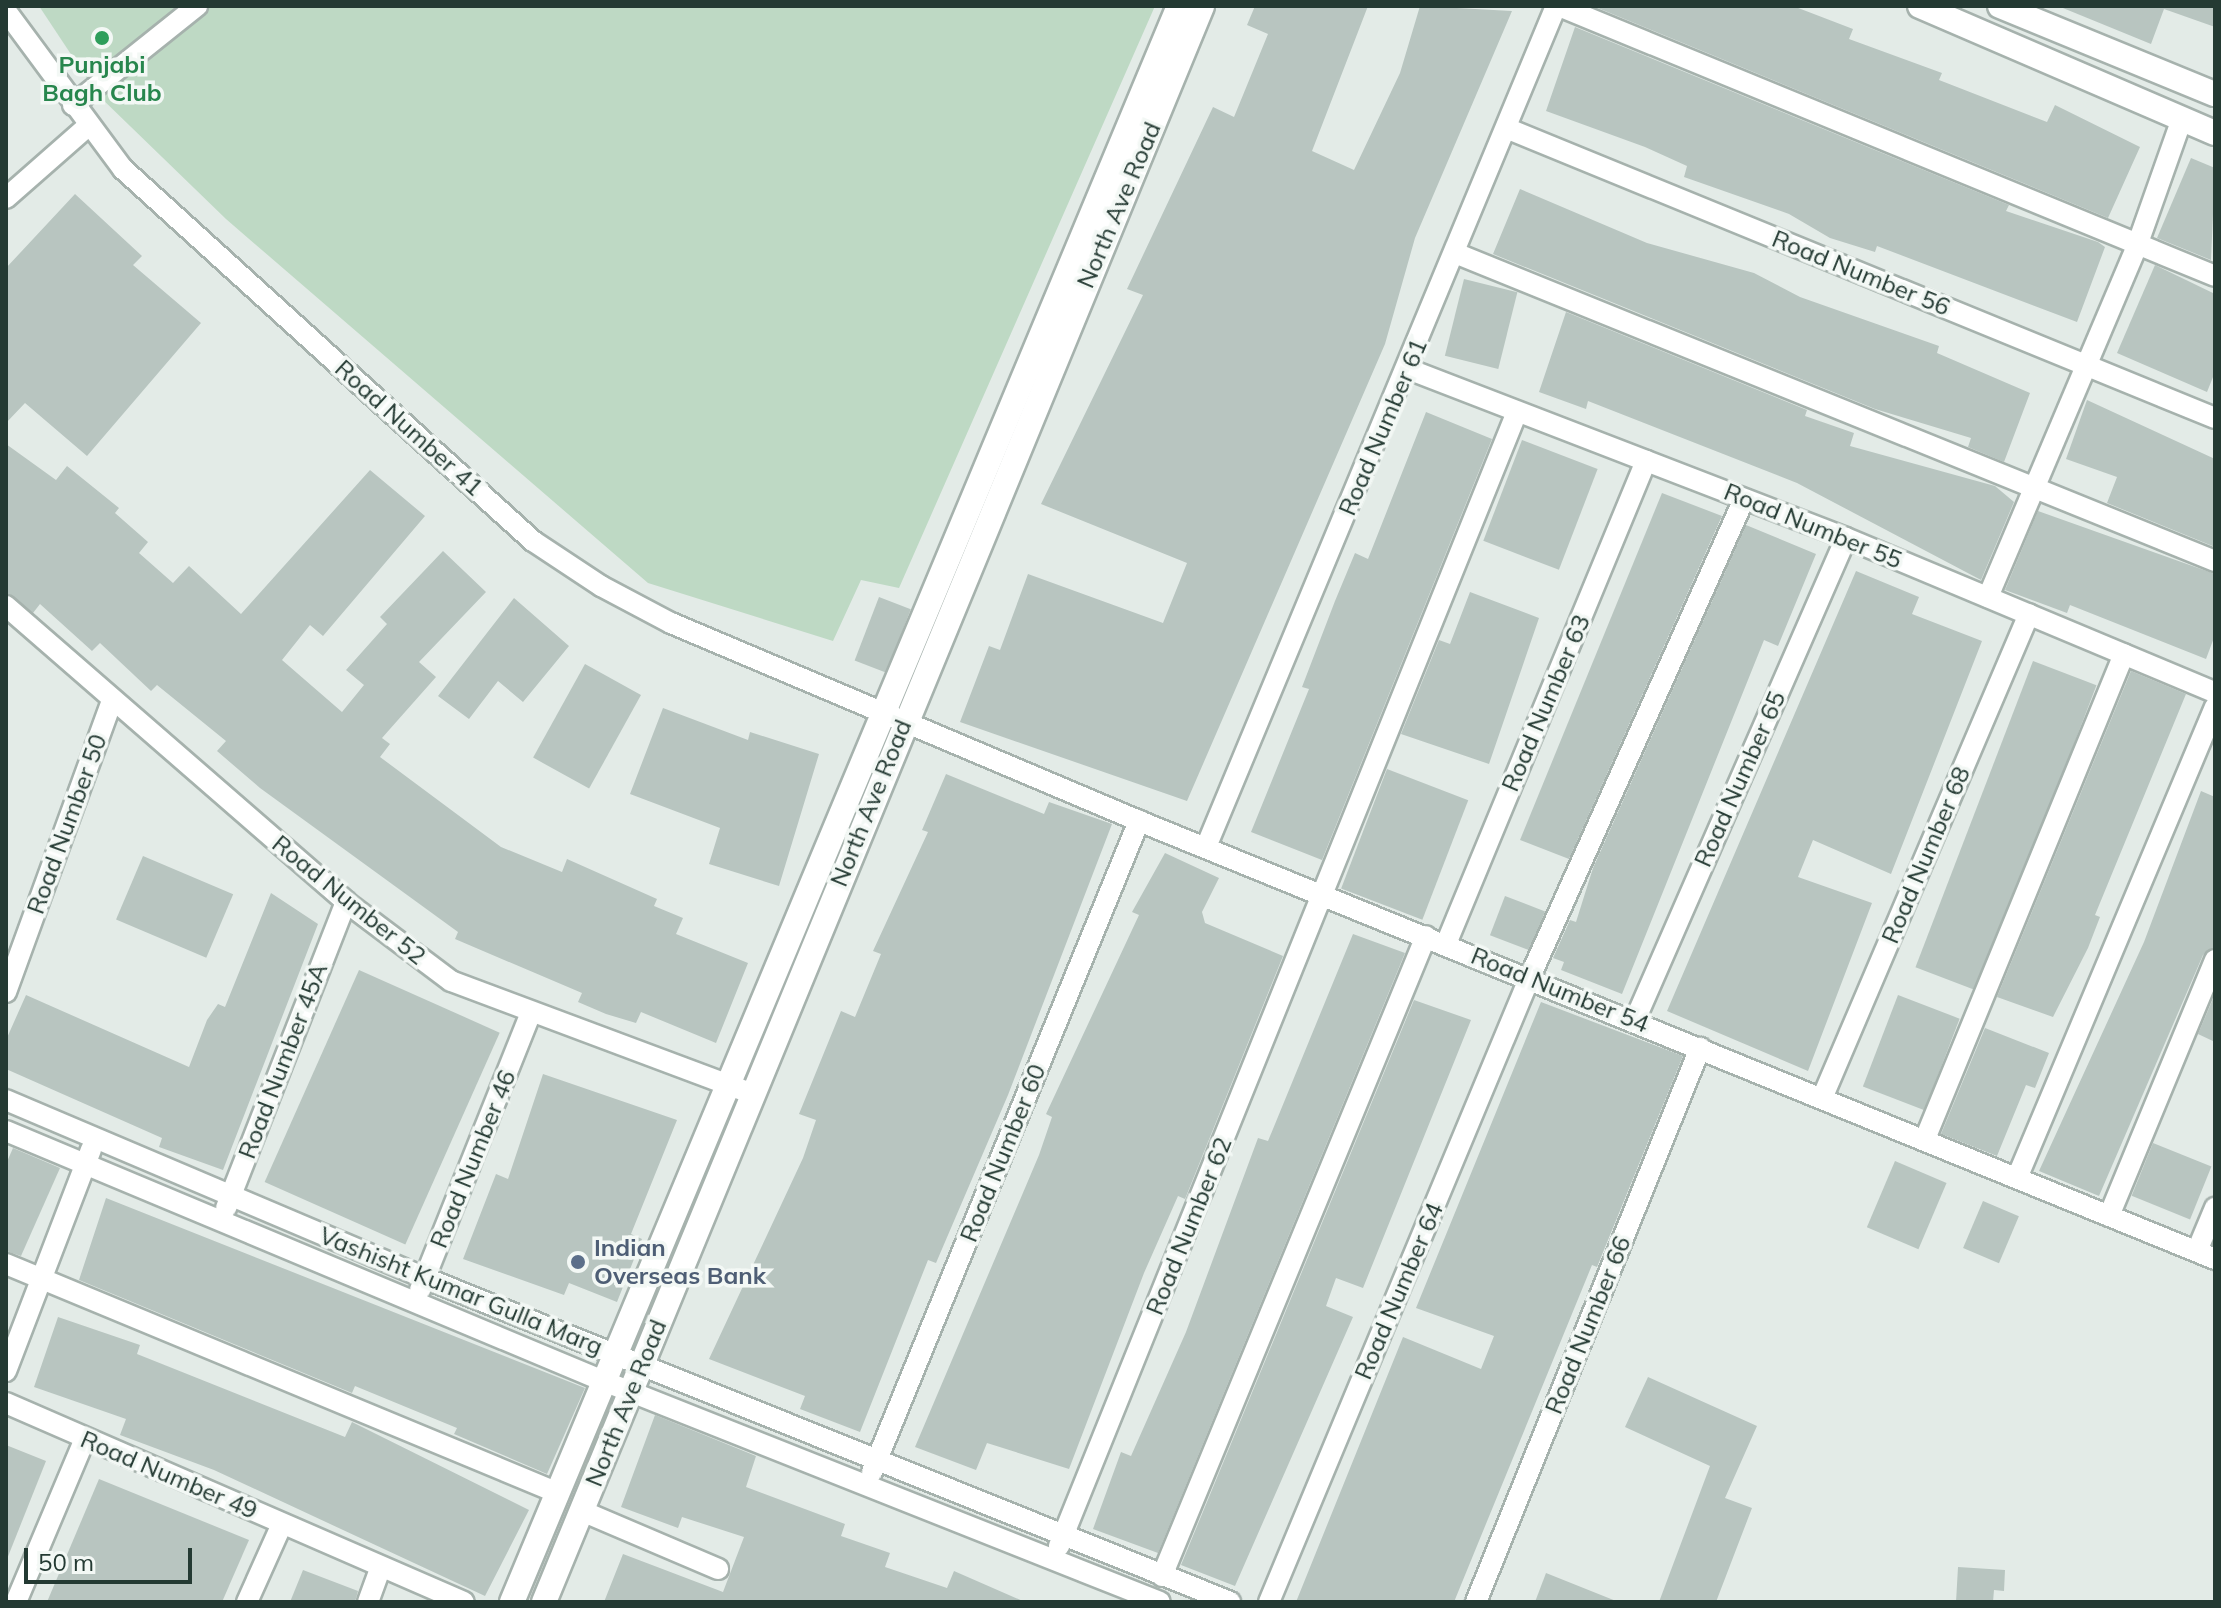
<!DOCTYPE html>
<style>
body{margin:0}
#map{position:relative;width:2221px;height:1608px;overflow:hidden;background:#e3ebe7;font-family:Mulish,sans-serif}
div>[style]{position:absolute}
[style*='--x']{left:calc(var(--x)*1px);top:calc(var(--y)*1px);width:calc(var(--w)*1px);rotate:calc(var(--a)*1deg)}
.green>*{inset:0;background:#bed9c4}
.building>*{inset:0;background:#b8c5c0;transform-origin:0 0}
.roads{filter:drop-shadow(2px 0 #a6b2ad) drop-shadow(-2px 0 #a6b2ad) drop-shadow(0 2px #a6b2ad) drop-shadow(0 -2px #a6b2ad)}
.street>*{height:20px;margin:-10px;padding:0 10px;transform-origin:10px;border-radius:10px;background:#fff}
.secondary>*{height:24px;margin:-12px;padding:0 12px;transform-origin:12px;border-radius:12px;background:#fff}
.dots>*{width:22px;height:22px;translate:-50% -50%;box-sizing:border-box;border:4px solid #f3f8f5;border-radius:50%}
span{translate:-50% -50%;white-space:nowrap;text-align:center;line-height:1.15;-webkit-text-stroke:7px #f3f8f5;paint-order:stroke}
.leisure-label{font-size:24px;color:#27864d;font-weight:700}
.street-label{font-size:24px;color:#243a33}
.service-label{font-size:24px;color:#4e5e75;font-weight:700}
.left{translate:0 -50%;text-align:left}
.frame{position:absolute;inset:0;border:8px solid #243a33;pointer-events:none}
.scale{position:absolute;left:24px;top:1548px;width:168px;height:36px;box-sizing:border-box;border:4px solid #243a33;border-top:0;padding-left:10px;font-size:24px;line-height:28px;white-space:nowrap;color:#243a33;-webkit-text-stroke:6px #f3f8f5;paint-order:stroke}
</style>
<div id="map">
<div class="green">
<div style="clip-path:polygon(39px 6px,183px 6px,88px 80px)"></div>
<div style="clip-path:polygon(212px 6px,1155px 6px,899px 588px,861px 580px,833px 641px,648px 583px,226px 219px,98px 95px)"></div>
</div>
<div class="building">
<div style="clip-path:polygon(1255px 6px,1368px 6px,1312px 151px,1354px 170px,1400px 73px,1420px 6px,1512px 11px,1415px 238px,1385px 344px,1187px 801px,960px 722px,989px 646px,1000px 650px,1028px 574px,1163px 623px,1187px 563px,1041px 504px,1143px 295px,1127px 289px,1213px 107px,1234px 117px,1268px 34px,1247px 25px)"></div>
<div style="clip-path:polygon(1593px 6px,1793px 6px,1853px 29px,1849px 39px,1942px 73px,1939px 80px,2047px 122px,2055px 105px,2140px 147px,2108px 218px)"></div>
<div style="clip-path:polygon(2058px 6px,2215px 6px,2215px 27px,2164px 9px,2151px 44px)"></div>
<div style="clip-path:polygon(1575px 27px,2009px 205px,2006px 211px,2098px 242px,2105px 247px,2077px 322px,1877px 246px,1875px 252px,1830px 238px,1789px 214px,1684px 177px,1687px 166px,1645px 147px,1546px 111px)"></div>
<div style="clip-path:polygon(2191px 158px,2215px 168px,2211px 260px,2157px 238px)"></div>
<div style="clip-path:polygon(1520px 189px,1647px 243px,1754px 273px,1800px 297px,1939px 346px,1937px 353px,2030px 393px,2004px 462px,1968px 447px,1971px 438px,1875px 409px,1493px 254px)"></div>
<div style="clip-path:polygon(75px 194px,142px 256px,133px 265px,201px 323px,87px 456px,25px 403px,6px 423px,6px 268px)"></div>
<div style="clip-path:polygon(2155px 265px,2215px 294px,2215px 372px,2207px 392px,2117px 353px)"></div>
<div style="left:1464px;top:279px;width:55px;height:79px;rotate:14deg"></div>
<div style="clip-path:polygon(1566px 312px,1807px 410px,1805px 416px,1854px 433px,1850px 446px,1995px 486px,2014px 502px,1981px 580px,1797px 483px,1588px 401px,1586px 409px,1539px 392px)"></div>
<div style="clip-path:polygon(2087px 400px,2215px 459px,2215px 547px,2107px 503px,2117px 477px,2066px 459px)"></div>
<div style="clip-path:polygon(1426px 412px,1492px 439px,1322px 860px,1251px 832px,1309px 689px,1302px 687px,1335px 601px,1355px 553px,1368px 559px)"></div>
<div style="left:1522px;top:440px;width:81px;height:108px;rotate:21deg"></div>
<div style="clip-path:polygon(6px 444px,56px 480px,67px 466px,119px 508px,115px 513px,148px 542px,139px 553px,173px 583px,189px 566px,241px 614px,370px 470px,425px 516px,323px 636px,310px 625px,282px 660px,342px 712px,364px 685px,346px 670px,387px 624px,380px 617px,443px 551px,486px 592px,419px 662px,436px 677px,382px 738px,390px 744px,380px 757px,501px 847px,562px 872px,567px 859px,657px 899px,654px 906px,683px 918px,676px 934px,748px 963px,716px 1043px,641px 1012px,636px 1023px,606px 1014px,578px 1002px,582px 993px,455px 939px,458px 932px,260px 788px,217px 751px,226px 741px,157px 685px,151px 691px,100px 643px,92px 651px,40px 604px,33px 613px,6px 593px)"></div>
<div style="clip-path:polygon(1662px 493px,1722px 516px,1569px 859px,1520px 840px)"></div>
<div style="clip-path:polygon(2038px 511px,2215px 574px,2215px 635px,2206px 659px,2070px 605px,2067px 613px,2005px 590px)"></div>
<div style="clip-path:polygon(1746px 525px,1816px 554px,1778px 646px,1764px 640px,1622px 994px,1561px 970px,1564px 962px,1553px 958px,1570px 920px,1576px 922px,1593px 868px)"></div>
<div style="clip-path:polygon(1856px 571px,1919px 597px,1912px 614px,1982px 641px,1891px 874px,1813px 840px,1798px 877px,1872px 903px,1808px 1071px,1667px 1011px)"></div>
<div style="clip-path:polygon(1470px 592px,1539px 618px,1489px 764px,1401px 734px,1439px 640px,1450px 644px)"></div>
<div style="left:879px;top:597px;width:34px;height:68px;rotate:21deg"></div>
<div style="clip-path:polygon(514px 598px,569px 646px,523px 702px,498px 681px,469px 719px,438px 696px)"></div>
<div style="left:2033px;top:661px;width:68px;height:328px;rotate:21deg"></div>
<div style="left:585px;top:664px;width:64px;height:107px;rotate:29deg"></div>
<div style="clip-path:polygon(2131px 671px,2186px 694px,2095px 915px,2100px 917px,2088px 948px,2053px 1017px,1997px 997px)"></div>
<div style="clip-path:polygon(663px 708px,748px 740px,750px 732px,819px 754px,779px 886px,709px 864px,720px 828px,630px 794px)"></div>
<div style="left:1387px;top:769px;width:87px;height:128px;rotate:21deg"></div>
<div style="clip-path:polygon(946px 774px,1044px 814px,1049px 802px,1112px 824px,1008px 1095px,936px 1263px,928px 1260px,860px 1432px,800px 1409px,805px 1396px,709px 1359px,803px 1158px,816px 1120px,799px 1114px,841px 1011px,855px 1017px,881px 954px,873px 951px,928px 832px,922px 830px)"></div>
<div style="clip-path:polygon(2201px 791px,2215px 797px,2215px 947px,2203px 955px,2099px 1196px,2039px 1171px,2144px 942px)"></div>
<div style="clip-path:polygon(1165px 853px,1219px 878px,1202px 912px,1205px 923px,1283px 956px,1185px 1199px,1178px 1196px,1144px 1273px,1069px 1469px,987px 1443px,976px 1470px,915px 1447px,1039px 1155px,1052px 1117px,1046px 1114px,1139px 915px,1132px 912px)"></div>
<div style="left:143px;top:856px;width:98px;height:69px;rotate:23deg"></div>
<div style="clip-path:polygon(271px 893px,318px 924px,223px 1170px,159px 1147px,162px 1138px,6px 1069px,6px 1040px,26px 995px,189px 1067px,207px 1020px,218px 1004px,225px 1007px)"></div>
<div style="left:1505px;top:896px;width:43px;height:42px;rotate:21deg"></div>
<div style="clip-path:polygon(1353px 934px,1405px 953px,1158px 1553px,1093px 1529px,1121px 1452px,1131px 1456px,1186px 1332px,1258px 1138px,1268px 1141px)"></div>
<div style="left:359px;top:970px;width:154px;height:232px;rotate:24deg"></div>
<div style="clip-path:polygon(2215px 994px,2215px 1042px,2198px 1034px)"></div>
<div style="left:1898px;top:995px;width:66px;height:98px;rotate:21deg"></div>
<div style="clip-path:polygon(1414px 1000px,1471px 1020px,1363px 1288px,1336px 1278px,1326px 1306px,1353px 1317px,1235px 1586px,1181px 1565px)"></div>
<div style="clip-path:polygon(1541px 1002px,1683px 1056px,1597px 1267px,1592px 1265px,1454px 1602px,1296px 1602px,1403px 1337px,1481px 1369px,1494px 1336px,1416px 1308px)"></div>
<div style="clip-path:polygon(1985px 1028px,2049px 1053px,2035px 1088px,2026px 1085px,1997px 1156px,1941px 1134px)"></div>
<div style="clip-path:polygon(543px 1074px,677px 1120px,631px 1234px,642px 1239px,617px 1302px,569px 1283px,564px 1295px,463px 1259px,496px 1174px,508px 1179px)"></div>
<div style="left:2153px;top:1143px;width:63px;height:57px;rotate:22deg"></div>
<div style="clip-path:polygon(13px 1148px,60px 1168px,21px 1256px,6px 1251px,6px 1164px)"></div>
<div style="left:1895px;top:1161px;width:56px;height:72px;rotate:23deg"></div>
<div style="clip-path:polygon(106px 1198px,585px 1388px,547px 1474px,454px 1434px,457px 1428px,355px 1386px,352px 1393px,79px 1280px)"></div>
<div style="left:1983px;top:1201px;width:39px;height:51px;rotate:23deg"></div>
<div style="clip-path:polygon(58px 1317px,140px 1345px,137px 1354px,345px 1437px,352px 1422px,529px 1510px,485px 1596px,214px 1470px,120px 1435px,126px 1419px,34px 1387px)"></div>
<div style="clip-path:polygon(1648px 1377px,1757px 1426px,1725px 1498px,1752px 1508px,1716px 1602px,1659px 1602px,1710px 1466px,1625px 1427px)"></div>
<div style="clip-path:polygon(655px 1415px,756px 1456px,746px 1487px,845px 1524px,841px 1536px,890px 1553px,885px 1567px,947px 1588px,954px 1571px,1025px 1602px,604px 1602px,623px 1554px,723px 1592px,744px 1537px,682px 1517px,678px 1528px,621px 1507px)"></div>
<div style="clip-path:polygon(6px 1445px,46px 1461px,7px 1559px,6px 1559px)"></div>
<div style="clip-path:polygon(99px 1479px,249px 1540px,222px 1602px,47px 1602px)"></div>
<div style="clip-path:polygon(1958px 1567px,2005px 1570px,2004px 1591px,1994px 1590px,1993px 1602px,1956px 1602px)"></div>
<div style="clip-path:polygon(303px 1570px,358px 1591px,355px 1602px,290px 1602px)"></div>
<div style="clip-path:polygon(1546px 1573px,1616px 1601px,1616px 1602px,1535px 1602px)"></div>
</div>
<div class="roads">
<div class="street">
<div style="--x:1559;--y:6;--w:709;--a:22.37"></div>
<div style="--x:6;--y:11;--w:197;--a:53.5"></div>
<div style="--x:123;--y:169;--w:554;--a:42.22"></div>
<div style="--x:533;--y:541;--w:82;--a:33.5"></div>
<div style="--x:601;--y:586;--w:79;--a:27.9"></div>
<div style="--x:671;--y:623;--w:508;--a:22.93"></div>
<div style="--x:1139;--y:821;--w:1162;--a:22.15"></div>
<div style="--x:73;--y:105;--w:159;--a:-38.6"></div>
<div style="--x:1506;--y:128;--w:766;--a:22.25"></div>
<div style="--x:6;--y:198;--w:111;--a:-41.3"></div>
<div style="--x:1455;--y:253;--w:820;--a:22.06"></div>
<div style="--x:1408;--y:369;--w:469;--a:21.1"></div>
<div style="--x:1846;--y:538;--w:400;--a:22.7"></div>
<div style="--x:1988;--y:597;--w:384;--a:-67"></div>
<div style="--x:2138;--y:243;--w:132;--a:-70.5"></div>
<div style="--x:6;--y:606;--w:451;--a:41"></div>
<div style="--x:346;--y:902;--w:131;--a:37"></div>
<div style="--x:451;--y:981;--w:322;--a:20.5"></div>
<div style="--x:1206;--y:847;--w:911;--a:-67.4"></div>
<div style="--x:1446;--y:944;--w:523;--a:-67.51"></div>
<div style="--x:6;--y:992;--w:311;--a:-70"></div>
<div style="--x:1635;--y:1020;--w:526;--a:-66.36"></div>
<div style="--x:1823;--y:1096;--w:524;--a:-66.86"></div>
<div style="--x:6;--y:1100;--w:455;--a:23"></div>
<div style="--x:425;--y:1278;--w:868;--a:21.92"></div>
<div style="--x:6;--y:1131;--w:645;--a:22.71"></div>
<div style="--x:601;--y:1380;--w:601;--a:21.66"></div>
<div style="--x:1925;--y:1139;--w:524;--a:-67.69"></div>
<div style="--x:2017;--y:1178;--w:511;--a:-67.2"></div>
<div style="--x:226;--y:1208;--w:329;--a:-68.6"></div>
<div style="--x:2109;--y:1216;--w:277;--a:-67.5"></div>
<div style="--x:2197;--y:1251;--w:47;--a:-67.3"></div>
<div style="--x:6;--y:1264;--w:595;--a:22.52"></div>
<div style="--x:420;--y:1290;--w:296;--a:-68.2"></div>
<div style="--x:6;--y:1371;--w:237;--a:-69"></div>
<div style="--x:6;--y:1403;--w:499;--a:23.5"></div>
<div style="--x:872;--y:1472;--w:704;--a:-67.7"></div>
<div style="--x:582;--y:1511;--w:148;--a:23.1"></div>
<div style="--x:1059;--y:1546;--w:1223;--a:-68.01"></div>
<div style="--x:1162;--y:1576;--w:692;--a:-67.58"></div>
<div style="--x:16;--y:1602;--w:177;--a:-67.1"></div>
<div style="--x:247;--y:1602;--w:85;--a:-65.8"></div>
<div style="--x:368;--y:1602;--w:37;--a:-70"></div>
<div style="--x:1269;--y:1602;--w:675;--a:-67.35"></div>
<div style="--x:1529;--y:979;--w:526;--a:-65.87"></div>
<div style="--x:1476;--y:1602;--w:598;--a:-67.98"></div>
</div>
<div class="secondary">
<div style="--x:1920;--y:6;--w:321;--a:23.3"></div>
<div style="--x:2000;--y:6;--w:232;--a:22.3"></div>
<div style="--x:512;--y:1602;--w:1730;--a:-67.32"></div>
<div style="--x:544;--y:1602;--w:1726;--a:-67.59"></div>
</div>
</div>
<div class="dots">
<div style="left:102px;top:38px;background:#2e9e5b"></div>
<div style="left:578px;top:1262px;background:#5c6f8a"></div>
</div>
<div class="leisure-label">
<span style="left:102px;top:79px">Punjabi<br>Bagh Club</span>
</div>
<div class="street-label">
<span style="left:1119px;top:205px;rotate:-67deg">North Ave Road</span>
<span style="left:1861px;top:273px;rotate:22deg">Road Number 56</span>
<span style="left:1383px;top:427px;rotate:-67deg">Road Number 61</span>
<span style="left:409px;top:428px;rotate:42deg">Road Number 41</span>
<span style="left:1813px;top:526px;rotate:22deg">Road Number 55</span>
<span style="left:1546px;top:703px;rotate:-67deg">Road Number 63</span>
<span style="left:1740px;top:779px;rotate:-66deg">Road Number 65</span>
<span style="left:871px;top:803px;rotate:-68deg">North Ave Road</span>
<span style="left:67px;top:824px;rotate:-70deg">Road Number 50</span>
<span style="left:1926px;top:855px;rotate:-67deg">Road Number 68</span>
<span style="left:349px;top:900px;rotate:39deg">Road Number 52</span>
<span style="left:1560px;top:990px;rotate:22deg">Road Number 54</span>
<span style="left:283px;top:1061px;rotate:-69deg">Road Number 45A</span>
<span style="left:1003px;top:1153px;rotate:-68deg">Road Number 60</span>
<span style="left:473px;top:1159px;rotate:-68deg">Road Number 46</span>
<span style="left:1189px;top:1226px;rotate:-68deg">Road Number 62</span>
<span style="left:461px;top:1291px;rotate:22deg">Vashisht Kumar Gulla Marg</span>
<span style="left:1399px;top:1291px;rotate:-67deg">Road Number 64</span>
<span style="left:1588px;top:1325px;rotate:-68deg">Road Number 66</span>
<span style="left:626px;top:1403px;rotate:-68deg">North Ave Road</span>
<span style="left:169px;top:1475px;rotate:23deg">Road Number 49</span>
</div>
<div class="service-label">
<span class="left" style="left:594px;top:1262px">Indian<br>Overseas Bank</span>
</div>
<div class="frame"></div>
<div class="scale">50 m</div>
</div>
